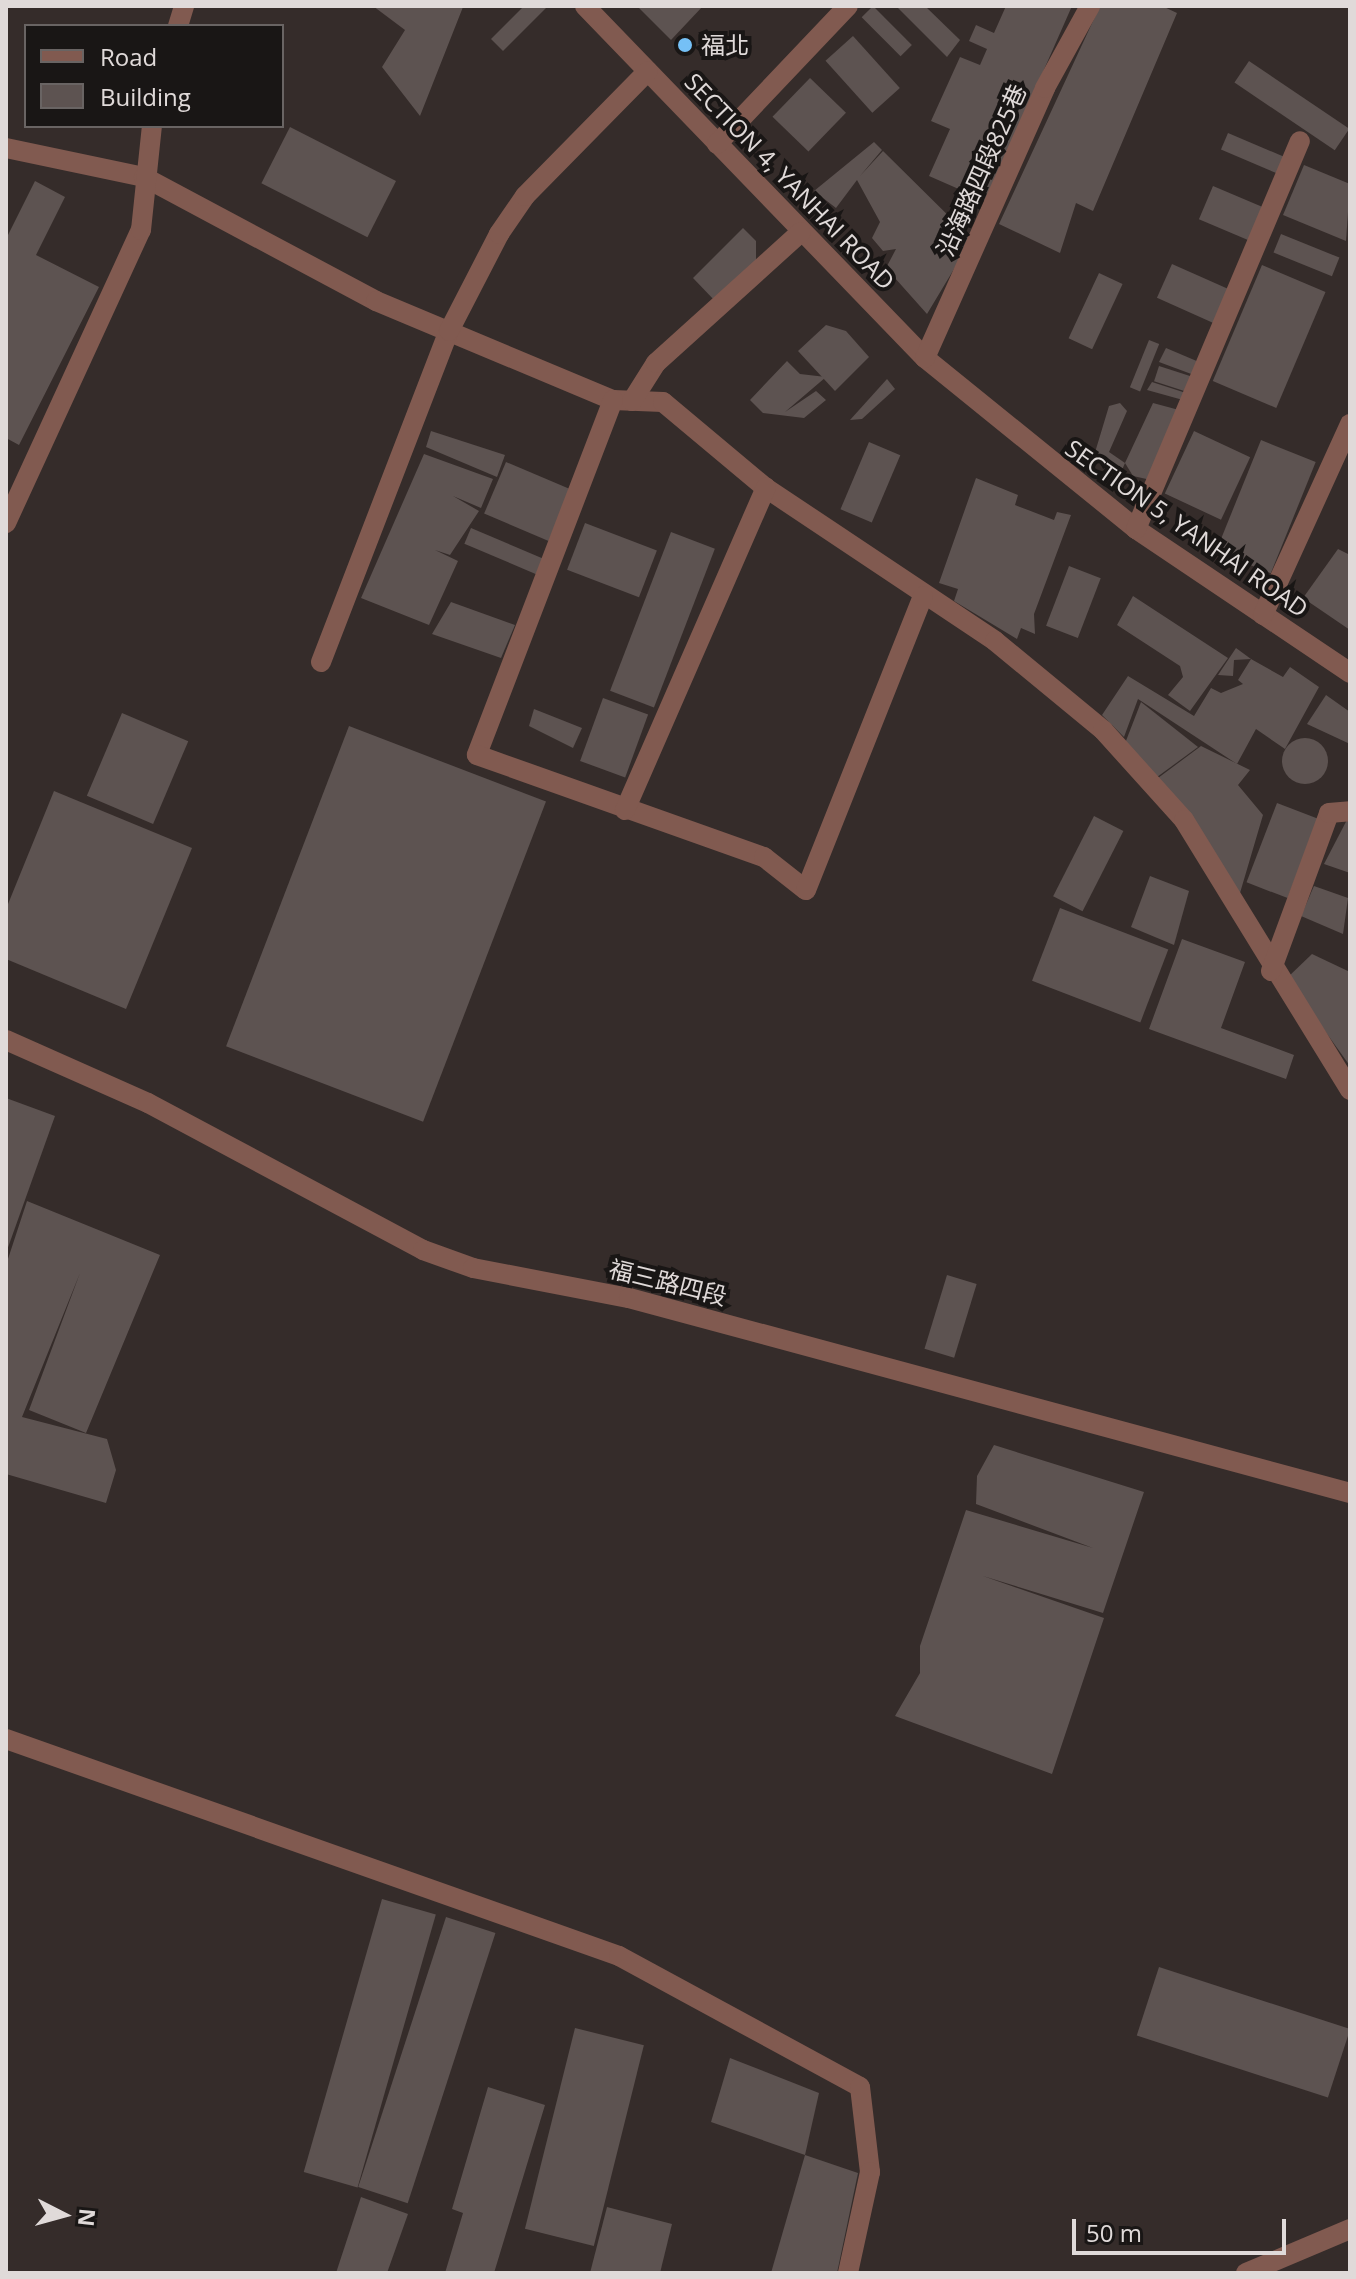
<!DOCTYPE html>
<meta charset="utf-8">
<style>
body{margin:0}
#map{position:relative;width:1356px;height:2279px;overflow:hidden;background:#352c2a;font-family:"Open Sans","Noto Sans TC",sans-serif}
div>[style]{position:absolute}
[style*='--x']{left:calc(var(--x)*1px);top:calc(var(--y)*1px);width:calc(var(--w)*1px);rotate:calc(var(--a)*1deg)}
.building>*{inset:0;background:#5d5351;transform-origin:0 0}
.round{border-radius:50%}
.minor>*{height:20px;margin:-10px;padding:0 10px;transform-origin:10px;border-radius:10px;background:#815a50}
.dots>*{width:22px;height:22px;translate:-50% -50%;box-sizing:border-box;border:4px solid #191615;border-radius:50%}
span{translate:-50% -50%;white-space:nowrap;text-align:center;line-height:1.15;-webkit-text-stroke:8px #191615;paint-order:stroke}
.poi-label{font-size:24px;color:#e0dad9}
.left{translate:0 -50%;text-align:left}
.street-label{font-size:24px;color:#e0dad9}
.frame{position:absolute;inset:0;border:8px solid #e0dad9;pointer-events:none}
.legend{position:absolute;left:24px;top:24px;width:260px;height:104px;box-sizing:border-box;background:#191615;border:2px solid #696463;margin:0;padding:10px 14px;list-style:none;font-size:24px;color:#e0dad9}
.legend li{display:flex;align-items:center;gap:16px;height:40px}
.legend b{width:40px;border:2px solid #696463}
.north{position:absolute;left:24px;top:2175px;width:80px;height:80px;-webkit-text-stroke:6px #191615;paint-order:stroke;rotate:96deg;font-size:22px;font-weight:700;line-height:32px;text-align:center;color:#e0dad9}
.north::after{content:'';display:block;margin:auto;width:28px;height:36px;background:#e0dad9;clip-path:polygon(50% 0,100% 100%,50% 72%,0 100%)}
.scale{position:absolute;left:1072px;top:2219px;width:214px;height:36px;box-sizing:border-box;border:4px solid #e0dad9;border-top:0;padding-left:10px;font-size:24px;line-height:28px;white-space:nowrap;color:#e0dad9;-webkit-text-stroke:6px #191615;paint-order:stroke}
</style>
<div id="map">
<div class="building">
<div style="clip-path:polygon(373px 6px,463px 7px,420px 116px,382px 67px,405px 30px)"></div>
<div style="clip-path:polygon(524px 6px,548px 6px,503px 51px,491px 39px)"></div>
<div style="clip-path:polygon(637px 6px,703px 6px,671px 40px)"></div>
<div style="left:873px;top:6px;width:55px;height:16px;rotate:45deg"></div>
<div style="clip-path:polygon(896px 6px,925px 6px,960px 40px,947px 57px)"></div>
<div style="clip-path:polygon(1006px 6px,1072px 6px,986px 201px,929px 176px,950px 129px,931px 121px,960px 57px,980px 65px,987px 49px,969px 41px,976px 25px,994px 33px)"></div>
<div style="clip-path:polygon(1100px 6px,1162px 6px,1177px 13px,1093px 211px,1076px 203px,1060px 253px,999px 224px)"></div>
<div style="left:853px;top:36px;width:70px;height:37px;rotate:48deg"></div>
<div style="left:1249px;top:61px;width:121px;height:26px;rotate:34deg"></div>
<div style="left:810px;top:78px;width:50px;height:54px;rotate:44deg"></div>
<div style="left:290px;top:127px;width:119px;height:63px;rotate:27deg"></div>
<div style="left:1228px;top:133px;width:64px;height:18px;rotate:23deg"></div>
<div style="clip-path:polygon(874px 142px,882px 150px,860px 176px,883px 151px,972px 239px,927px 314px,886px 268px,896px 249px,883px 251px,872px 238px,880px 222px,857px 180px,836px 208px,814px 191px)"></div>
<div style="clip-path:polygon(1304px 165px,1350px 184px,1346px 241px,1283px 215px)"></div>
<div style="clip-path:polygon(35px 181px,65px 197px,36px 255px,99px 287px,19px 445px,6px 438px,6px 239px)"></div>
<div style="left:1213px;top:186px;width:59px;height:36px;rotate:23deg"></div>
<div style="clip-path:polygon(743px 228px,756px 241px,756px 264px,716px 302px,693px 278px)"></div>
<div style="left:1281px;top:234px;width:63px;height:20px;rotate:22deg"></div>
<div style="left:1172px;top:264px;width:66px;height:37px;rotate:24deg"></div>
<div style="left:1262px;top:265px;width:69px;height:126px;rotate:23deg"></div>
<div style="left:1099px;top:273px;width:26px;height:72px;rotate:25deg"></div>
<div style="clip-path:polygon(826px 325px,846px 331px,869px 357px,835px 391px,798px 351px)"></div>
<div style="left:1149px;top:340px;width:11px;height:51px;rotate:22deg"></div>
<div style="clip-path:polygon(1166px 348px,1199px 362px,1194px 375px,1159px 362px)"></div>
<div style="clip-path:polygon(787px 361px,800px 374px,826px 377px,785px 412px,816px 391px,826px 400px,804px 418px,763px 413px,750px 400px)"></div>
<div style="left:1159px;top:366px;width:35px;height:16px;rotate:18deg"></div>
<div style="clip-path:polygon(887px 379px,895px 389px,862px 419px,850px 420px)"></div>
<div style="clip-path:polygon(1152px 382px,1186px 393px,1183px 400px,1147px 390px)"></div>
<div style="clip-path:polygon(1120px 403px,1127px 411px,1109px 452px,1125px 463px,1119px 477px,1093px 459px,1109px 406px)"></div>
<div style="clip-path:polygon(1153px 403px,1179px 410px,1151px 480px,1133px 476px,1125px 463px)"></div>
<div style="clip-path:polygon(431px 431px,505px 455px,497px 477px,426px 447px)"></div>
<div style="left:1194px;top:431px;width:62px;height:69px;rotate:25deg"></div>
<div style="left:1261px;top:440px;width:59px;height:120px;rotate:22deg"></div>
<div style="left:869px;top:442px;width:34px;height:73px;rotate:23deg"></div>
<div style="clip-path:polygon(424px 454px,493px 479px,481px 508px,453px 496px,479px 511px,450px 555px,435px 550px,458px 561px,429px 625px,361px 598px)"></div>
<div style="left:506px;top:462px;width:70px;height:56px;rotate:23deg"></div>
<div style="clip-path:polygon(976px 478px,1018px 495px,1015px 505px,1054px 520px,1057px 512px,1071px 515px,1034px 614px,1035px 634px,1021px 628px,1017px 639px,954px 601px,958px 589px,939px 583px)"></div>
<div style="left:585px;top:523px;width:77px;height:50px;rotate:21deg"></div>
<div style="left:471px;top:528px;width:78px;height:17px;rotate:23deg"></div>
<div style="left:671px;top:532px;width:47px;height:170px;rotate:21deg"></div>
<div style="clip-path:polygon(1338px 549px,1350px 555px,1350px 630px,1303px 598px)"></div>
<div style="left:1069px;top:566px;width:34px;height:64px;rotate:21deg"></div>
<div style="clip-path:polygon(1133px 596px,1228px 658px,1190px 711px,1168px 695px,1183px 677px,1180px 666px,1117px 625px)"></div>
<div style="clip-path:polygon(451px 602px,515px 625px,501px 658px,432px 634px)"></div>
<div style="clip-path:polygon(1236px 648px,1251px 659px,1234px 660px,1233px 676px,1218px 675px)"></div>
<div style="clip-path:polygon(1251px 659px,1283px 677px,1290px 667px,1319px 687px,1285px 749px,1256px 729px,1237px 764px,1138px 699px,1124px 737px,1102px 715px,1128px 676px,1194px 716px,1211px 688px,1221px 693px,1243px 684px,1238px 680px)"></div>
<div style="clip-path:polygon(1326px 695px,1350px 712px,1350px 744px,1307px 724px)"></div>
<div style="left:603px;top:698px;width:48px;height:67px;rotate:20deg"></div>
<div style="clip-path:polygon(1141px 702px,1198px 747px,1153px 780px,1124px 746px)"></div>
<div style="clip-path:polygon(534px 709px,582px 728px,573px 748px,529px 726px)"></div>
<div style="left:122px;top:713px;width:72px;height:90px;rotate:23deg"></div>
<div style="left:349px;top:726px;width:211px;height:343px;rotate:21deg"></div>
<div class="round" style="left:1282px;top:738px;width:46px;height:46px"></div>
<div style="clip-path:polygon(1201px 746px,1250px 770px,1238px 785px,1263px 815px,1240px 893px,1154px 781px)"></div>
<div style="clip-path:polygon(54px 791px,192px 848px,126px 1009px,6px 959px,6px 909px)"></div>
<div style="left:1277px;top:803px;width:44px;height:85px;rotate:21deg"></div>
<div style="clip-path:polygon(1350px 814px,1350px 873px,1324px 864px)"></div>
<div style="left:1094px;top:816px;width:33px;height:90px;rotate:27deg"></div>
<div style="clip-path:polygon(1150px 876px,1189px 891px,1174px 945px,1131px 927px)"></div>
<div style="clip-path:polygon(1314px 886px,1348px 898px,1343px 934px,1301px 916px)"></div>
<div style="left:1060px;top:908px;width:116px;height:78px;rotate:21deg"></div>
<div style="clip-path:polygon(1182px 939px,1245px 962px,1221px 1028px,1294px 1055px,1286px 1079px,1149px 1029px)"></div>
<div style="clip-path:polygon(1312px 954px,1350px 972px,1350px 1066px,1287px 978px)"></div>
<div style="clip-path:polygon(6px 1098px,55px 1116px,6px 1253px)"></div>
<div style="clip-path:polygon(27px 1201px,160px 1255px,86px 1433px,29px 1410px,80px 1273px,22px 1417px,107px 1439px,116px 1470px,106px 1503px,6px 1474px,6px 1265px)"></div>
<div style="left:947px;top:1275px;width:31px;height:77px;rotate:17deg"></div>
<div style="clip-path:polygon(994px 1445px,1144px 1492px,1103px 1613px,983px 1576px,1104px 1618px,1052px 1774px,895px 1716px,920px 1673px,920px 1646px,966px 1510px,1093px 1548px,976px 1504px,977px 1476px)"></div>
<div style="left:382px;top:1899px;width:56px;height:284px;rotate:16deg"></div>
<div style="left:446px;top:1917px;width:52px;height:284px;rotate:18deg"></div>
<div style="left:1159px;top:1967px;width:201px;height:72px;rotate:18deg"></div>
<div style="left:575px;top:2028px;width:71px;height:207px;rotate:14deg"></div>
<div style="clip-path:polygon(730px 2058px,819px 2093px,805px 2155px,711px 2122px)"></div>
<div style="clip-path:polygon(488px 2087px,545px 2105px,494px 2273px,445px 2273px,463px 2213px,452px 2209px)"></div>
<div style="clip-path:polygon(805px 2155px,858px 2173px,837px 2273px,771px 2273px)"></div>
<div style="clip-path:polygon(361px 2197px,408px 2214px,387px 2273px,336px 2273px)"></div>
<div style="clip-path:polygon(607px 2207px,672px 2224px,660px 2273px,590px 2273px)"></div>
</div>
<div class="minor">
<div style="--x:585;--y:6;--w:489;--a:46"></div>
<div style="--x:925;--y:358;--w:272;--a:39"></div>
<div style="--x:1136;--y:529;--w:258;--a:33.9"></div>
<div style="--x:178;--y:26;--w:21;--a:-73"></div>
<div style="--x:717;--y:144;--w:190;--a:-46.5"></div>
<div style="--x:6;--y:148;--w:141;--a:11.9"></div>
<div style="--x:144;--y:177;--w:263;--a:28.1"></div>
<div style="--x:376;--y:301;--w:257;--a:22.7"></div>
<div style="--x:613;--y:400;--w:50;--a:2.3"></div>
<div style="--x:663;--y:402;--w:134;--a:39.9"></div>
<div style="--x:766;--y:488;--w:275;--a:33.7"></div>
<div style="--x:995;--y:641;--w:140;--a:39.5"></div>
<div style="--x:1103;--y:730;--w:121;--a:48"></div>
<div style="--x:1184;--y:820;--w:317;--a:58.4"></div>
<div style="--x:925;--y:358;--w:295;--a:-66"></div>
<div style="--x:1045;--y:88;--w:94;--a:-61.2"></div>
<div style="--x:613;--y:400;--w:380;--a:111"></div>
<div style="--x:477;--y:755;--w:305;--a:19.6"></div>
<div style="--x:764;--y:857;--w:53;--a:38.2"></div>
<div style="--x:806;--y:890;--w:316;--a:-68.3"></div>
<div style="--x:632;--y:401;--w:45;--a:-57.7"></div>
<div style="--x:656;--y:363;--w:195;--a:-42.1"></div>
<div style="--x:6;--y:523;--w:323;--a:-65.3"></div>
<div style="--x:141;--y:230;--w:105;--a:-84"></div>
<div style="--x:1136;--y:529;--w:421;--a:-67.1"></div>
<div style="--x:1263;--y:615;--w:210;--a:-65.5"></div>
<div style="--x:321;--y:662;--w:355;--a:-68.9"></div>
<div style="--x:449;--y:331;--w:109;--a:-62.7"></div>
<div style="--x:499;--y:234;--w:46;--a:-55.6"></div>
<div style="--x:525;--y:196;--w:175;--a:-45.5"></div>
<div style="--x:625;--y:810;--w:352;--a:-66.4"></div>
<div style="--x:1271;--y:971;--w:168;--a:-69.8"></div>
<div style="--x:1329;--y:813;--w:21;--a:-5"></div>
<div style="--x:6;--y:1040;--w:155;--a:23.9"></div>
<div style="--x:148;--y:1103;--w:312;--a:28.1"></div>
<div style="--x:423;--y:1250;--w:53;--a:19.8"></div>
<div style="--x:473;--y:1268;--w:159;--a:10.9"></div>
<div style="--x:629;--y:1298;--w:747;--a:15.13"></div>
<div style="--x:6;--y:1739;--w:650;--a:19.49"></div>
<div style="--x:619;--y:1956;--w:274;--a:28.5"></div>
<div style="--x:860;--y:2087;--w:86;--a:83.3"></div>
<div style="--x:870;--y:2172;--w:103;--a:102.3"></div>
<div style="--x:1246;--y:2273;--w:113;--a:-22.9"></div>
</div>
<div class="dots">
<div style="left:685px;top:45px;background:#75c0f6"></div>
</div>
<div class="poi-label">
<span class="left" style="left:701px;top:45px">福北</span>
</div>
<div class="street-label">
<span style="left:981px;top:170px;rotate:-66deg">沿海路四段825巷</span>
<span style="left:790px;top:181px;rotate:46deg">SECTION 4, YANHAI ROAD</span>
<span style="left:1187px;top:528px;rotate:35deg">SECTION 5, YANHAI ROAD</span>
<span style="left:668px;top:1282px;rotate:14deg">福三路四段</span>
</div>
<div class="frame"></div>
<ul class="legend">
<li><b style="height:10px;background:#815a50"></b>Road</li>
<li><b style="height:22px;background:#5d5351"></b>Building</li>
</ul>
<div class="north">N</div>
<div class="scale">50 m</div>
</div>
